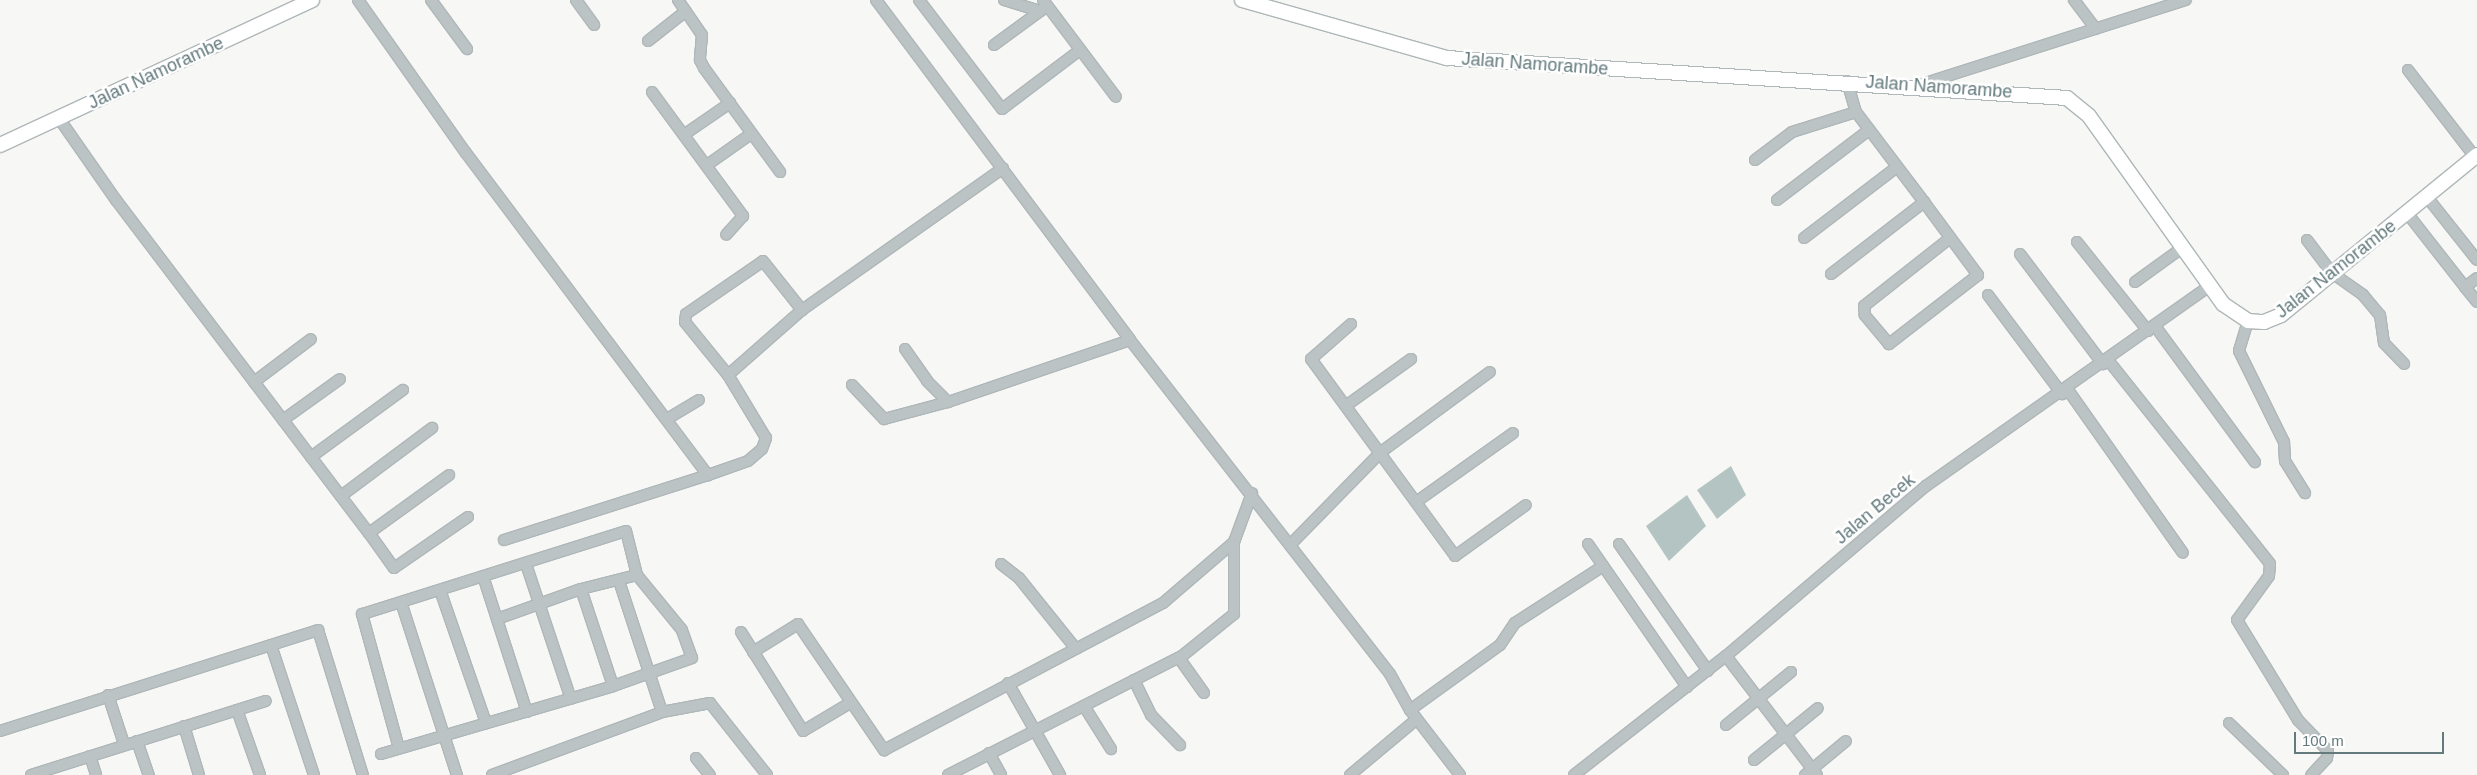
<!DOCTYPE html>
<style>
body{margin:0}
#map{position:relative;width:2477px;height:775px;overflow:hidden;background:#f7f7f5;font-family:Helvetica,sans-serif}
div>[style]{position:absolute}
[style*='--x']{left:calc(var(--x)*1px);top:calc(var(--y)*1px);width:calc(var(--w)*1px);rotate:calc(var(--a)*1deg)}
.water>*{inset:0;background:#b3c4c3}
.roads{filter:drop-shadow(1px 0 #afb7b9) drop-shadow(-1px 0 #afb7b9) drop-shadow(0 1px #afb7b9) drop-shadow(0 -1px #afb7b9)}
.minor>*{height:10px;margin:-5px;padding:0 5px;transform-origin:5px;border-radius:5px;background:#bcc3c4}
.secondary>*{height:14px;margin:-7px;padding:0 7px;transform-origin:7px;border-radius:7px;background:#fff}
span{translate:-50% -50%;white-space:nowrap;text-align:center;line-height:1.15;-webkit-text-stroke:5px #fff;paint-order:stroke}
.street-label{font-size:18px;color:#647a7d}
.scale{position:absolute;left:2294px;top:732px;width:150px;height:22px;box-sizing:border-box;border:2px solid #647a7d;border-top:0;padding-left:6px;font-size:15px;line-height:18px;white-space:nowrap;color:#647a7d;-webkit-text-stroke:4px #fff;paint-order:stroke}
</style>
<div id="map">
<div class="water">
<div style="clip-path:polygon(1731px 466px,1746px 495px,1717px 519px,1697px 490px)"></div>
<div style="clip-path:polygon(1687px 495px,1706px 526px,1669px 561px,1646px 526px)"></div>
</div>
<div class="roads">
<div class="minor">
<div style="--x:358;--y:0;--w:187;--a:54.8"></div>
<div style="--x:466;--y:153;--w:403;--a:53.1"></div>
<div style="--x:708;--y:475;--w:42;--a:-19.3"></div>
<div style="--x:748;--y:461;--w:18;--a:-41"></div>
<div style="--x:762;--y:449;--w:12;--a:-70"></div>
<div style="--x:766;--y:438;--w:74;--a:-121.1"></div>
<div style="--x:728;--y:375;--w:68;--a:-129.1"></div>
<div style="--x:685;--y:322;--w:8;--a:-83"></div>
<div style="--x:686;--y:314;--w:93;--a:-34.5"></div>
<div style="--x:763;--y:261;--w:63;--a:51.5"></div>
<div style="--x:431;--y:0;--w:61;--a:53.7"></div>
<div style="--x:576;--y:0;--w:31;--a:54"></div>
<div style="--x:678;--y:0;--w:42;--a:55.6"></div>
<div style="--x:702;--y:35;--w:25;--a:95"></div>
<div style="--x:700;--y:60;--w:9;--a:63"></div>
<div style="--x:704;--y:68;--w:129;--a:53.8"></div>
<div style="--x:876;--y:0;--w:424;--a:53.2"></div>
<div style="--x:1130;--y:340;--w:423;--a:52.1"></div>
<div style="--x:1390;--y:674;--w:41;--a:60.9"></div>
<div style="--x:1410;--y:710;--w:82;--a:52.4"></div>
<div style="--x:919;--y:0;--w:137;--a:52.7"></div>
<div style="--x:1002;--y:109;--w:98;--a:-37.1"></div>
<div style="--x:1004;--y:0;--w:38;--a:17"></div>
<div style="--x:1043;--y:0;--w:121;--a:53"></div>
<div style="--x:2074;--y:0;--w:36;--a:53"></div>
<div style="--x:648;--y:41;--w:48;--a:-38.3"></div>
<div style="--x:994;--y:45;--w:66;--a:-36.3"></div>
<div style="--x:2408;--y:70;--w:110;--a:52.4"></div>
<div style="--x:1847;--y:81;--w:32;--a:74"></div>
<div style="--x:1856;--y:112;--w:113;--a:52.9"></div>
<div style="--x:1924;--y:202;--w:91;--a:53.5"></div>
<div style="--x:1978;--y:275;--w:113;--a:142.2"></div>
<div style="--x:1889;--y:344;--w:38;--a:-130"></div>
<div style="--x:1865;--y:315;--w:9;--a:-96"></div>
<div style="--x:1864;--y:306;--w:110;--a:-38.3"></div>
<div style="--x:1916;--y:86;--w:283;--a:-17.7"></div>
<div style="--x:652;--y:92;--w:154;--a:53.7"></div>
<div style="--x:743;--y:216;--w:25;--a:132"></div>
<div style="--x:58;--y:117;--w:101;--a:55.1"></div>
<div style="--x:116;--y:200;--w:418;--a:52.8"></div>
<div style="--x:369;--y:533;--w:99;--a:-35.9"></div>
<div style="--x:685;--y:134;--w:55;--a:-34.6"></div>
<div style="--x:1755;--y:160;--w:46;--a:-37.1"></div>
<div style="--x:1792;--y:132;--w:67;--a:-17.4"></div>
<div style="--x:707;--y:165;--w:54;--a:-35.2"></div>
<div style="--x:2427;--y:197;--w:80;--a:51.6"></div>
<div style="--x:1777;--y:200;--w:116;--a:-37.3"></div>
<div style="--x:2407;--y:213;--w:94;--a:51.9"></div>
<div style="--x:1804;--y:238;--w:117;--a:-37.4"></div>
<div style="--x:2307;--y:240;--w:41;--a:52.9"></div>
<div style="--x:2332;--y:273;--w:38;--a:35"></div>
<div style="--x:2363;--y:295;--w:26;--a:50"></div>
<div style="--x:2380;--y:315;--w:28;--a:82"></div>
<div style="--x:2384;--y:343;--w:29;--a:46"></div>
<div style="--x:2077;--y:242;--w:114;--a:51.4"></div>
<div style="--x:2020;--y:254;--w:138;--a:53"></div>
<div style="--x:1831;--y:274;--w:118;--a:-37.7"></div>
<div style="--x:2477;--y:278;--w:15;--a:143"></div>
<div style="--x:2465;--y:287;--w:19;--a:51"></div>
<div style="--x:2135;--y:282;--w:58;--a:-35.9"></div>
<div style="--x:1988;--y:295;--w:124;--a:53.2"></div>
<div style="--x:2248;--y:321;--w:31;--a:107"></div>
<div style="--x:2239;--y:351;--w:102;--a:63.7"></div>
<div style="--x:2284;--y:442;--w:19;--a:87"></div>
<div style="--x:2285;--y:461;--w:38;--a:58"></div>
<div style="--x:1351;--y:324;--w:53;--a:138.8"></div>
<div style="--x:1311;--y:359;--w:244;--a:53.8"></div>
<div style="--x:1455;--y:556;--w:87;--a:-35.7"></div>
<div style="--x:2155;--y:326;--w:169;--a:53.7"></div>
<div style="--x:905;--y:349;--w:39;--a:55"></div>
<div style="--x:927;--y:381;--w:30;--a:45"></div>
<div style="--x:2108;--y:360;--w:260;--a:51.5"></div>
<div style="--x:2270;--y:564;--w:12;--a:95"></div>
<div style="--x:2269;--y:576;--w:54;--a:126"></div>
<div style="--x:2237;--y:620;--w:117;--a:58.6"></div>
<div style="--x:2298;--y:720;--w:43;--a:45.9"></div>
<div style="--x:2328;--y:751;--w:7;--a:98"></div>
<div style="--x:2327;--y:758;--w:23;--a:133"></div>
<div style="--x:728;--y:375;--w:98;--a:-41.3"></div>
<div style="--x:802;--y:310;--w:246;--a:-35.2"></div>
<div style="--x:254;--y:382;--w:71;--a:-37"></div>
<div style="--x:852;--y:385;--w:47;--a:46.7"></div>
<div style="--x:884;--y:419;--w:66;--a:-14.9"></div>
<div style="--x:948;--y:402;--w:192;--a:-18.8"></div>
<div style="--x:2068;--y:390;--w:199;--a:54.8"></div>
<div style="--x:1347;--y:405;--w:79;--a:-35.7"></div>
<div style="--x:667;--y:419;--w:37;--a:-31"></div>
<div style="--x:283;--y:420;--w:70;--a:-35.7"></div>
<div style="--x:311;--y:457;--w:114;--a:-36.1"></div>
<div style="--x:341;--y:496;--w:114;--a:-36.8"></div>
<div style="--x:1416;--y:502;--w:119;--a:-35.4"></div>
<div style="--x:369;--y:533;--w:43;--a:54.5"></div>
<div style="--x:394;--y:568;--w:90;--a:-34.6"></div>
<div style="--x:504;--y:540;--w:214;--a:-17.7"></div>
<div style="--x:1291;--y:544;--w:129;--a:-45.6"></div>
<div style="--x:1381;--y:452;--w:135;--a:-36.3"></div>
<div style="--x:1588;--y:544;--w:174;--a:55.3"></div>
<div style="--x:1619;--y:544;--w:155;--a:55"></div>
<div style="--x:526;--y:564;--w:142;--a:71.6"></div>
<div style="--x:1001;--y:564;--w:23;--a:38"></div>
<div style="--x:1019;--y:578;--w:91;--a:51.2"></div>
<div style="--x:483;--y:576;--w:143;--a:72.1"></div>
<div style="--x:619;--y:581;--w:138;--a:71.8"></div>
<div style="--x:581;--y:589;--w:102;--a:71.7"></div>
<div style="--x:440;--y:590;--w:141;--a:70.9"></div>
<div style="--x:401;--y:602;--w:182;--a:72.1"></div>
<div style="--x:497;--y:619;--w:89;--a:-19.7"></div>
<div style="--x:581;--y:589;--w:58;--a:-14"></div>
<div style="--x:741;--y:632;--w:117;--a:57.9"></div>
<div style="--x:803;--y:731;--w:55;--a:-30.8"></div>
<div style="--x:271;--y:645;--w:137;--a:71.7"></div>
<div style="--x:753;--y:652;--w:53;--a:-31.9"></div>
<div style="--x:798;--y:624;--w:153;--a:55.7"></div>
<div style="--x:884;--y:750;--w:315;--a:-27.8"></div>
<div style="--x:1163;--y:603;--w:94;--a:-40.7"></div>
<div style="--x:1726;--y:656;--w:150;--a:52.6"></div>
<div style="--x:1179;--y:658;--w:43;--a:54.5"></div>
<div style="--x:1134;--y:680;--w:39;--a:64"></div>
<div style="--x:1151;--y:715;--w:42;--a:46"></div>
<div style="--x:1008;--y:683;--w:106;--a:60.5"></div>
<div style="--x:108;--y:695;--w:52;--a:71.9"></div>
<div style="--x:1084;--y:706;--w:51;--a:57.9"></div>
<div style="--x:237;--y:710;--w:69;--a:70.5"></div>
<div style="--x:1410;--y:710;--w:111;--a:-35.8"></div>
<div style="--x:1500;--y:645;--w:27;--a:-56"></div>
<div style="--x:1515;--y:623;--w:105;--a:-32.9"></div>
<div style="--x:2229;--y:723;--w:75;--a:43.9"></div>
<div style="--x:1726;--y:725;--w:84;--a:-39.2"></div>
<div style="--x:184;--y:726;--w:51;--a:73"></div>
<div style="--x:0;--y:731;--w:334;--a:-17.6"></div>
<div style="--x:318;--y:630;--w:152;--a:72.8"></div>
<div style="--x:137;--y:741;--w:36;--a:71"></div>
<div style="--x:989;--y:753;--w:25;--a:61"></div>
<div style="--x:381;--y:754;--w:242;--a:-16.3"></div>
<div style="--x:613;--y:686;--w:84;--a:-19.5"></div>
<div style="--x:692;--y:658;--w:30;--a:-110"></div>
<div style="--x:682;--y:630;--w:71;--a:-129.3"></div>
<div style="--x:637;--y:575;--w:45;--a:-104"></div>
<div style="--x:626;--y:531;--w:277;--a:162.5"></div>
<div style="--x:362;--y:614;--w:139;--a:74.6"></div>
<div style="--x:90;--y:756;--w:20;--a:72"></div>
<div style="--x:696;--y:758;--w:22;--a:51"></div>
<div style="--x:1754;--y:760;--w:82;--a:-39.1"></div>
<div style="--x:31;--y:775;--w:246;--a:-17.5"></div>
<div style="--x:492;--y:775;--w:181;--a:-20.3"></div>
<div style="--x:662;--y:712;--w:49;--a:-10.6"></div>
<div style="--x:710;--y:703;--w:92;--a:51.6"></div>
<div style="--x:948;--y:775;--w:263;--a:-27"></div>
<div style="--x:1182;--y:656;--w:67;--a:-38.9"></div>
<div style="--x:1234;--y:614;--w:72;--a:-90"></div>
<div style="--x:1234;--y:542;--w:52;--a:-69.8"></div>
<div style="--x:1350;--y:775;--w:87;--a:-39.9"></div>
<div style="--x:1574;--y:775;--w:193;--a:-38.1"></div>
<div style="--x:1726;--y:656;--w:262;--a:-40.4"></div>
<div style="--x:1926;--y:486;--w:347;--a:-35.2"></div>
<div style="--x:1805;--y:775;--w:53;--a:-39.7"></div>
</div>
<div class="secondary">
<div style="--x:1242;--y:0;--w:213;--a:15.8"></div>
<div style="--x:1447;--y:58;--w:621;--a:3.69"></div>
<div style="--x:2067;--y:98;--w:28;--a:39"></div>
<div style="--x:2089;--y:116;--w:231;--a:54.5"></div>
<div style="--x:2223;--y:304;--w:30;--a:34"></div>
<div style="--x:2248;--y:321;--w:16;--a:4"></div>
<div style="--x:2264;--y:322;--w:18;--a:-22"></div>
<div style="--x:2281;--y:315;--w:253;--a:-39.2"></div>
<div style="--x:0;--y:145;--w:344;--a:-24.9"></div>
</div>
</div>
<div class="street-label">
<span style="left:1535px;top:64px;rotate:4deg">Jalan Namorambe</span>
<span style="left:156px;top:73px;rotate:-25deg">Jalan Namorambe</span>
<span style="left:1939px;top:87px;rotate:4deg">Jalan Namorambe</span>
<span style="left:2336px;top:269px;rotate:-38deg">Jalan Namorambe</span>
<span style="left:1875px;top:509px;rotate:-40deg">Jalan Becek</span>
</div>
<div class="scale">100 m</div>
</div>
